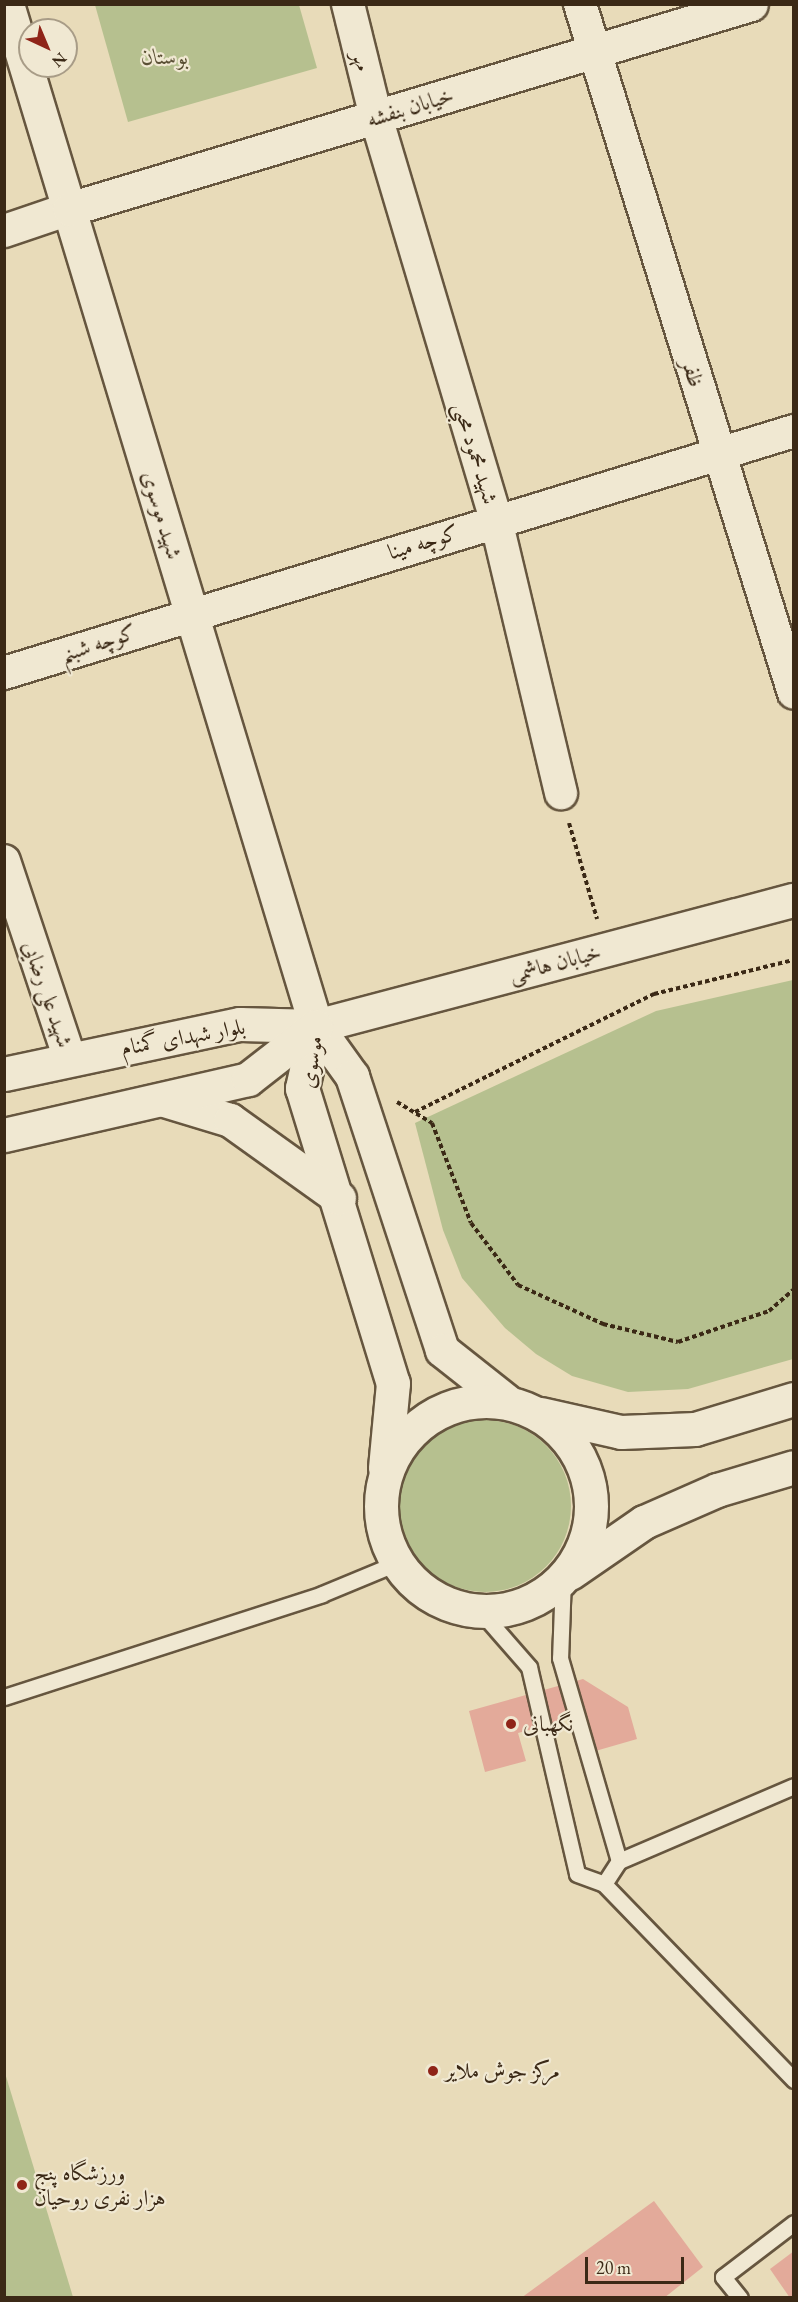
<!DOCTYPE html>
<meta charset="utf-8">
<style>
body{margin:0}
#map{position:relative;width:798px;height:2302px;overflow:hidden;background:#e8dbb9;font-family:"EB Garamond",Amiri,serif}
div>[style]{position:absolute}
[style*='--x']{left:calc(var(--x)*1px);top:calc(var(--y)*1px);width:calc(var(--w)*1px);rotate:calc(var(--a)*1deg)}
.green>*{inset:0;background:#b6c08f}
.round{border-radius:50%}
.building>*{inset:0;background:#e3aa9a}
.path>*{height:4px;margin-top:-2px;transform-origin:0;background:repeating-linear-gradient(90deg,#3b2916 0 4.5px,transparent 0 7.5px)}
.roads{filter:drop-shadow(2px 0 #66563f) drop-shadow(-2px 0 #66563f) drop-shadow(0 2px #66563f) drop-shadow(0 -2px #66563f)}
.lane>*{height:15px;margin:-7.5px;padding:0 7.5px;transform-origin:7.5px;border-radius:7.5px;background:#f0e8d2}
.street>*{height:32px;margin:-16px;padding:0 16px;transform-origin:16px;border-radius:16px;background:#f0e8d2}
.secondary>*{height:33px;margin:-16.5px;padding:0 16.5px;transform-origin:16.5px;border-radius:16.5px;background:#f0e8d2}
.secondary>.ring{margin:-16.5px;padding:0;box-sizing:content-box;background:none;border:33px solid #f0e8d2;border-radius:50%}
.dots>*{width:16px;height:16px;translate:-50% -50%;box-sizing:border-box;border:3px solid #f0e8d2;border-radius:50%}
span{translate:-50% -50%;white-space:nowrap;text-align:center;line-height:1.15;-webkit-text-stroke:4.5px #f0e8d2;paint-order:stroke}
.park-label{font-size:22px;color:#5a4f34;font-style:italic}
.street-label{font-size:22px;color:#3b2916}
.poi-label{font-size:22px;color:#3b2916}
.left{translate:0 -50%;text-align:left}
.frame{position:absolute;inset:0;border:6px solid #3b2916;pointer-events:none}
.north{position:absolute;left:18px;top:18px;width:60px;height:60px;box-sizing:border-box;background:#f0e8d2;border:2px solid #a89c87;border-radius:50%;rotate:136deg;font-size:16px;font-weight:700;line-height:24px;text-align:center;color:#3b2916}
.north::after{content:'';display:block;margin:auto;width:21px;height:27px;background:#8f2418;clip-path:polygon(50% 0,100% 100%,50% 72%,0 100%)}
.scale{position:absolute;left:585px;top:2257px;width:99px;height:27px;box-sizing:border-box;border:3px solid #3b2916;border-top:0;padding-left:8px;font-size:18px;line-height:21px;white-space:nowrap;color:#3b2916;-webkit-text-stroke:4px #f0e8d2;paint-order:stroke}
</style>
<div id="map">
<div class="green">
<div style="clip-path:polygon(95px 5px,299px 5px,317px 68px,128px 122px)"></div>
<div style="clip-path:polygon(793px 980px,793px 1359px,688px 1389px,628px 1392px,572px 1376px,536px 1354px,505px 1328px,462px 1278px,443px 1230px,415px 1123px,656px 1011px)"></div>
<div class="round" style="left:399px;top:1420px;width:172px;height:172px"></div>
<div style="clip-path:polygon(4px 2073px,5px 2073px,73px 2297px,5px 2297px)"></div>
</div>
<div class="building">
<div style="clip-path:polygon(583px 1679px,628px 1707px,637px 1739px,592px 1752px,582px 1715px,518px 1733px,526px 1761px,485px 1772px,469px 1711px)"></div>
<div style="clip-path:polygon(654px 2201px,703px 2267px,664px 2298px,521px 2298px)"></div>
<div style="clip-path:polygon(794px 2251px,794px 2298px,790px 2298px,770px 2269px)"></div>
</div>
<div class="path">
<div style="--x:569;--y:823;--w:100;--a:73.7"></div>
<div style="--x:397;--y:1102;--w:41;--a:31"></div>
<div style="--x:432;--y:1123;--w:107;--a:68.7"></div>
<div style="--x:471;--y:1223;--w:78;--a:52.8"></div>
<div style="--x:518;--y:1285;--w:94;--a:24.6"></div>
<div style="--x:603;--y:1324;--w:77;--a:13.5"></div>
<div style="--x:678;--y:1342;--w:96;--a:-18.8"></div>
<div style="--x:769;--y:1311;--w:33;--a:-41"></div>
<div style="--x:415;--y:1112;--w:267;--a:-26.3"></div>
<div style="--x:654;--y:994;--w:144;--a:-13.7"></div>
</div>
<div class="roads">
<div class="lane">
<div style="--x:563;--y:1578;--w:80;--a:92.1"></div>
<div style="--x:560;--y:1658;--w:211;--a:73.8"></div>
<div style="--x:481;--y:1612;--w:73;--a:48.9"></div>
<div style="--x:529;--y:1667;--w:212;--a:76.9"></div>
<div style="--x:577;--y:1874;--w:29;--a:20"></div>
<div style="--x:604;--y:1884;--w:27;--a:-57"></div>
<div style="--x:619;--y:1861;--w:190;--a:-23.2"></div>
<div style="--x:4;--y:1697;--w:334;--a:-17.9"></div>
<div style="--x:322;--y:1594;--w:81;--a:-22.5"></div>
<div style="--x:604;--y:1884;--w:273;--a:45.9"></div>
<div style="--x:740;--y:2298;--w:27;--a:-129"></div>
<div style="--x:723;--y:2277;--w:89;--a:-37.3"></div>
</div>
<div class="street">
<div style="--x:348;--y:4;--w:116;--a:76.1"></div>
<div style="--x:376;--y:117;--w:420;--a:73.4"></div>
<div style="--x:496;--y:520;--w:281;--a:76.6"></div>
<div style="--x:580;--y:4;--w:721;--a:72.75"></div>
<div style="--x:4;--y:231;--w:69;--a:-18.7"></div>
<div style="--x:4;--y:673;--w:826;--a:-17.03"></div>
<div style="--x:4;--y:861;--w:209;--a:71.6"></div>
</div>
<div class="secondary">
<div style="--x:7;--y:4;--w:1068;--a:73.18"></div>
<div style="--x:316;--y:1026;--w:62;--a:54.2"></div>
<div style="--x:352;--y:1076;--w:288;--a:71.8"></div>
<div style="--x:442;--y:1350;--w:85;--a:38.3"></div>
<div style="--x:69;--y:209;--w:712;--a:-16.73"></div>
<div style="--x:316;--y:1026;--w:64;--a:102.7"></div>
<div style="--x:302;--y:1088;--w:309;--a:72.9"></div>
<div style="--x:393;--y:1383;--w:85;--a:95.4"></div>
<div style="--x:4;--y:1074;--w:241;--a:-12"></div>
<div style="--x:240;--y:1024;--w:76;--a:1.5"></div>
<div style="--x:316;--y:1026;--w:494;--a:-14.8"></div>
<div style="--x:164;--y:1100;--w:69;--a:16.9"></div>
<div style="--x:230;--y:1120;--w:134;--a:35.6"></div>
<div style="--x:4;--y:1135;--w:250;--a:-12.9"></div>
<div style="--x:248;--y:1079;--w:86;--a:-37.9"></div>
<div class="ring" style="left:381px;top:1401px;width:177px;height:177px"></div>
<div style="--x:541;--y:1414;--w:82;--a:12.7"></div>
<div style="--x:621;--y:1432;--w:74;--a:-2.3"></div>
<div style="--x:695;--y:1429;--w:103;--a:-16.9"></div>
<div style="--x:570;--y:1573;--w:90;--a:-34.6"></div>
<div style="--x:644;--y:1522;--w:80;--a:-23.7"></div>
<div style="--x:717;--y:1490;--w:80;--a:-16.6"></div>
</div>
</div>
<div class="dots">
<div style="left:511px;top:1724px;background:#8f2418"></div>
<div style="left:433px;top:2071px;background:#8f2418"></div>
<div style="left:22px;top:2185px;background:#8f2418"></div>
</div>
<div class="park-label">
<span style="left:165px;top:57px">بوستان</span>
</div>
<div class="street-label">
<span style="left:362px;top:61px;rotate:76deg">مهر</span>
<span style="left:410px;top:107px;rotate:-17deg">خیابان بنفشه</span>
<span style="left:693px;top:373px;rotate:73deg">ظفر</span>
<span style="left:476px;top:453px;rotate:73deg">شهید محمود محبی</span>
<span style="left:162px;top:515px;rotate:73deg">شهید موسوی</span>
<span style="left:423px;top:542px;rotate:-17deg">کوچه مینا</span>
<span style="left:98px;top:643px;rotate:-18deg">کوچه شبنم</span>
<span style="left:555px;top:963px;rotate:-15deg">خیابان هاشمی</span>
<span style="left:48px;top:994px;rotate:71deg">شهید علی رضایی</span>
<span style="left:183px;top:1037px;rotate:-10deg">بلوار شهدای گمنام</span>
<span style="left:311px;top:1062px;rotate:-81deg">موسوی</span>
</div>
<div class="poi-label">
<span class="left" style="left:523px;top:1724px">نگهبانی</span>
<span class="left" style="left:445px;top:2071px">مرکز جوش ملایر</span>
<span class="left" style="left:34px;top:2185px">ورزشگاه پنج<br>هزار نفری روحیان</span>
</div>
<div class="frame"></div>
<div class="north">N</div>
<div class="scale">20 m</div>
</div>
